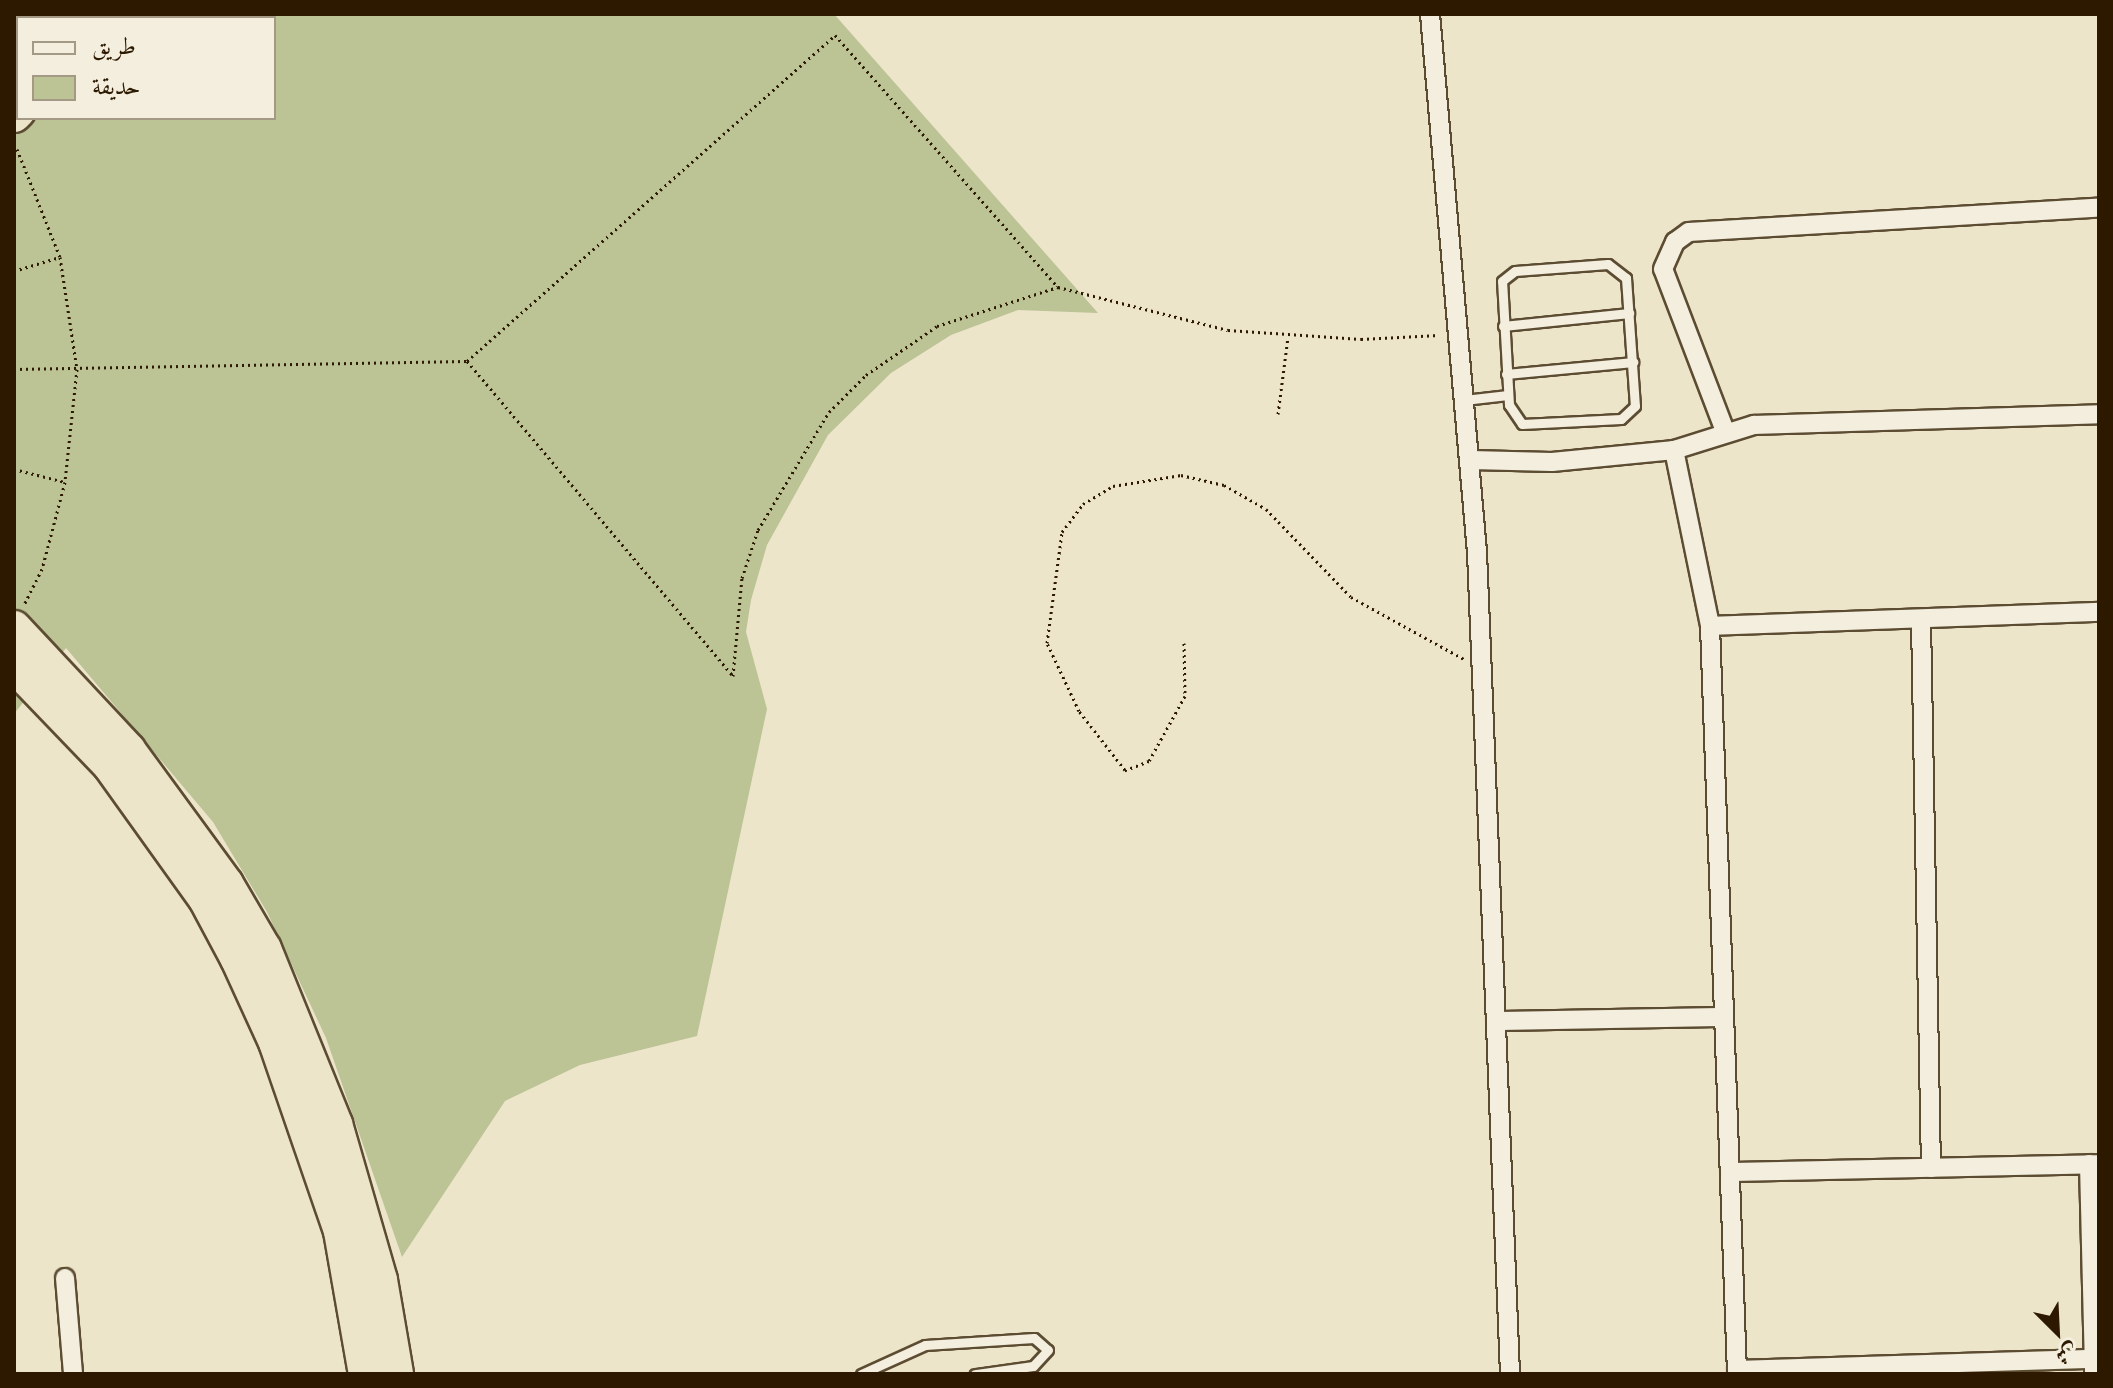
<!DOCTYPE html>
<meta charset="utf-8">
<style>
body{margin:0}
#map{position:relative;width:2113px;height:1388px;overflow:hidden;background:#ede5ca;font-family:Cardo,Amiri,serif}
div>[style]{position:absolute}
[style*='--x']{left:calc(var(--x)*1px);top:calc(var(--y)*1px);width:calc(var(--w)*1px);rotate:calc(var(--a)*1deg)}
.green>*{inset:0;background:#bcc395}
.path>*{height:3px;margin-top:-1.5px;transform-origin:0;background:repeating-linear-gradient(90deg,#2c1900 0 2px,transparent 0 6px)}
.roads{filter:drop-shadow(2px 0 #5c4c32) drop-shadow(-2px 0 #5c4c32) drop-shadow(0 2px #5c4c32) drop-shadow(0 -2px #5c4c32)}
.lane>*{height:9px;margin:-4.5px;padding:0 4.5px;transform-origin:4.5px;border-radius:4.5px;background:#f3eedd}
.street>*{height:18px;margin:-9px;padding:0 9px;transform-origin:9px;border-radius:9px;background:#f3eedd}
.highway>*{height:34px;margin:-17px;padding:0 17px;transform-origin:17px;border-radius:17px;background:#ede5ca}
span{translate:-50% -50%;white-space:nowrap;text-align:center;line-height:1.15;-webkit-text-stroke:6px #f3eedd;paint-order:stroke}
.frame{position:absolute;inset:0;border:16px solid #2c1900;pointer-events:none}
.legend{position:absolute;left:16px;top:16px;width:260px;height:104px;box-sizing:border-box;background:#f3eedd;border:2px solid #a39985;margin:0;padding:10px 14px;list-style:none;font-size:24px;color:#2c1900}
.legend li{display:flex;align-items:center;gap:16px;height:40px}
.legend b{width:40px;border:2px solid #a39985}
.north{position:absolute;left:2017px;top:1292px;width:80px;height:80px;-webkit-text-stroke:6px #f3eedd;paint-order:stroke;rotate:156deg;font-size:22px;font-weight:700;line-height:32px;text-align:center;color:#2c1900}
.north::after{content:'';display:block;margin:auto;width:28px;height:36px;background:#2c1900;clip-path:polygon(50% 0,100% 100%,50% 72%,0 100%)}
</style>
<div id="map">
<div class="green">
<div style="clip-path:polygon(176px 14px,834px 14px,1098px 313px,1018px 310px,951px 335px,891px 373px,828px 435px,767px 545px,751px 600px,746px 632px,767px 709px,697px 1036px,580px 1065px,505px 1101px,402px 1257px,326px 1038px,267px 912px,213px 822px,66px 648px,14px 714px,14px 48px,18px 118px,274px 118px,274px 18px,171px 18px)"></div>
</div>
<div class="path">
<div style="--x:17;--y:149;--w:116;--a:68.3"></div>
<div style="--x:60;--y:257;--w:113;--a:81.4"></div>
<div style="--x:77;--y:369;--w:114;--a:96.1"></div>
<div style="--x:65;--y:482;--w:90;--a:104.8"></div>
<div style="--x:42;--y:569;--w:40;--a:116.6"></div>
<div style="--x:14;--y:271;--w:48;--a:-16.9"></div>
<div style="--x:467;--y:361;--w:412;--a:49.8"></div>
<div style="--x:14;--y:369;--w:453;--a:-1"></div>
<div style="--x:467;--y:361;--w:492;--a:-41.5"></div>
<div style="--x:835;--y:35;--w:337;--a:48.5"></div>
<div style="--x:1058;--y:287;--w:175;--a:14.2"></div>
<div style="--x:1228;--y:330;--w:133;--a:3.9"></div>
<div style="--x:1361;--y:339;--w:78;--a:-2.9"></div>
<div style="--x:1278;--y:414;--w:78;--a:-82.6"></div>
<div style="--x:14;--y:469;--w:53;--a:14.3"></div>
<div style="--x:1184;--y:643;--w:53;--a:88.9"></div>
<div style="--x:1185;--y:696;--w:74;--a:119"></div>
<div style="--x:1149;--y:761;--w:26;--a:159"></div>
<div style="--x:1125;--y:770;--w:75;--a:-127.9"></div>
<div style="--x:1079;--y:711;--w:75;--a:-115.2"></div>
<div style="--x:1047;--y:643;--w:112;--a:-82.3"></div>
<div style="--x:1062;--y:532;--w:35;--a:-53"></div>
<div style="--x:1083;--y:504;--w:35;--a:-31"></div>
<div style="--x:1113;--y:486;--w:69;--a:-9.2"></div>
<div style="--x:1181;--y:475;--w:44;--a:13.1"></div>
<div style="--x:1224;--y:485;--w:48;--a:29.7"></div>
<div style="--x:1266;--y:509;--w:122;--a:46"></div>
<div style="--x:1351;--y:597;--w:129;--a:28.8"></div>
<div style="--x:733;--y:676;--w:98;--a:-84.8"></div>
<div style="--x:742;--y:578;--w:51;--a:-71.6"></div>
<div style="--x:758;--y:530;--w:138;--a:-59"></div>
<div style="--x:829;--y:412;--w:52;--a:-45"></div>
<div style="--x:866;--y:375;--w:86;--a:-34.6"></div>
<div style="--x:937;--y:326;--w:127;--a:-17.9"></div>
</div>
<div class="roads">
<div class="lane">
<div style="--x:1608;--y:264;--w:23;--a:38"></div>
<div style="--x:1626;--y:278;--w:128;--a:86"></div>
<div style="--x:1635;--y:406;--w:19;--a:137"></div>
<div style="--x:1621;--y:419;--w:99;--a:177.1"></div>
<div style="--x:1522;--y:424;--w:23;--a:-124"></div>
<div style="--x:1509;--y:405;--w:124;--a:-93.2"></div>
<div style="--x:1502;--y:281;--w:16;--a:-38"></div>
<div style="--x:1515;--y:271;--w:93;--a:-4.3"></div>
<div style="--x:1503;--y:326;--w:127;--a:-5.9"></div>
<div style="--x:1506;--y:374;--w:128;--a:-5.4"></div>
<div style="--x:1464;--y:400;--w:44;--a:-6.5"></div>
<div style="--x:861;--y:1374;--w:70;--a:-24.4"></div>
<div style="--x:925;--y:1345;--w:109;--a:-3.7"></div>
<div style="--x:1034;--y:1338;--w:18;--a:41"></div>
<div style="--x:1048;--y:1350;--w:22;--a:133"></div>
<div style="--x:1033;--y:1366;--w:59;--a:172.1"></div>
</div>
<div class="street">
<div style="--x:1430;--y:14;--w:540;--a:85.01"></div>
<div style="--x:1477;--y:552;--w:823;--a:87.7"></div>
<div style="--x:1725;--y:431;--w:173;--a:-110.9"></div>
<div style="--x:1663;--y:269;--w:30;--a:-66"></div>
<div style="--x:1675;--y:242;--w:17;--a:-36"></div>
<div style="--x:1689;--y:232;--w:411;--a:-3.4"></div>
<div style="--x:1674;--y:450;--w:180;--a:78.4"></div>
<div style="--x:1710;--y:626;--w:748;--a:87.93"></div>
<div style="--x:1471;--y:460;--w:81;--a:1.4"></div>
<div style="--x:1552;--y:462;--w:123;--a:-5.6"></div>
<div style="--x:1674;--y:450;--w:84;--a:-17.4"></div>
<div style="--x:1754;--y:425;--w:345;--a:-1.8"></div>
<div style="--x:1921;--y:619;--w:549;--a:88.96"></div>
<div style="--x:1710;--y:626;--w:389;--a:-2.1"></div>
<div style="--x:1496;--y:1021;--w:228;--a:-1"></div>
<div style="--x:2089;--y:1164;--w:210;--a:88.6"></div>
<div style="--x:1730;--y:1172;--w:369;--a:-1.2"></div>
<div style="--x:65;--y:1278;--w:96;--a:85.2"></div>
<div style="--x:1737;--y:1370;--w:357;--a:-1.8"></div>
</div>
<div class="highway">
<div style="--x:82;--y:18;--w:6;--a:-39"></div>
<div style="--x:126;--y:18;--w:6;--a:-39"></div>
<div style="--x:14;--y:77;--w:6;--a:-45"></div>
<div style="--x:14;--y:115;--w:6;--a:-45"></div>
<div style="--x:14;--y:628;--w:167;--a:46.9"></div>
<div style="--x:128;--y:750;--w:166;--a:53.8"></div>
<div style="--x:226;--y:884;--w:75;--a:59.7"></div>
<div style="--x:264;--y:949;--w:189;--a:67.9"></div>
<div style="--x:335;--y:1124;--w:162;--a:73.9"></div>
<div style="--x:380;--y:1280;--w:95;--a:80.3"></div>
<div style="--x:14;--y:665;--w:139;--a:46.2"></div>
<div style="--x:110;--y:765;--w:165;--a:54.4"></div>
<div style="--x:206;--y:899;--w:68;--a:61.9"></div>
<div style="--x:238;--y:959;--w:91;--a:65.4"></div>
<div style="--x:276;--y:1042;--w:200;--a:71"></div>
<div style="--x:341;--y:1231;--w:145;--a:80.1"></div>
</div>
</div>
<div class="frame"></div>
<ul class="legend">
<li><b style="height:10px;background:#f3eedd"></b>طريق</li>
<li><b style="height:22px;background:#bcc395"></b>حديقة</li>
</ul>
<div class="north">ش</div>
</div>
